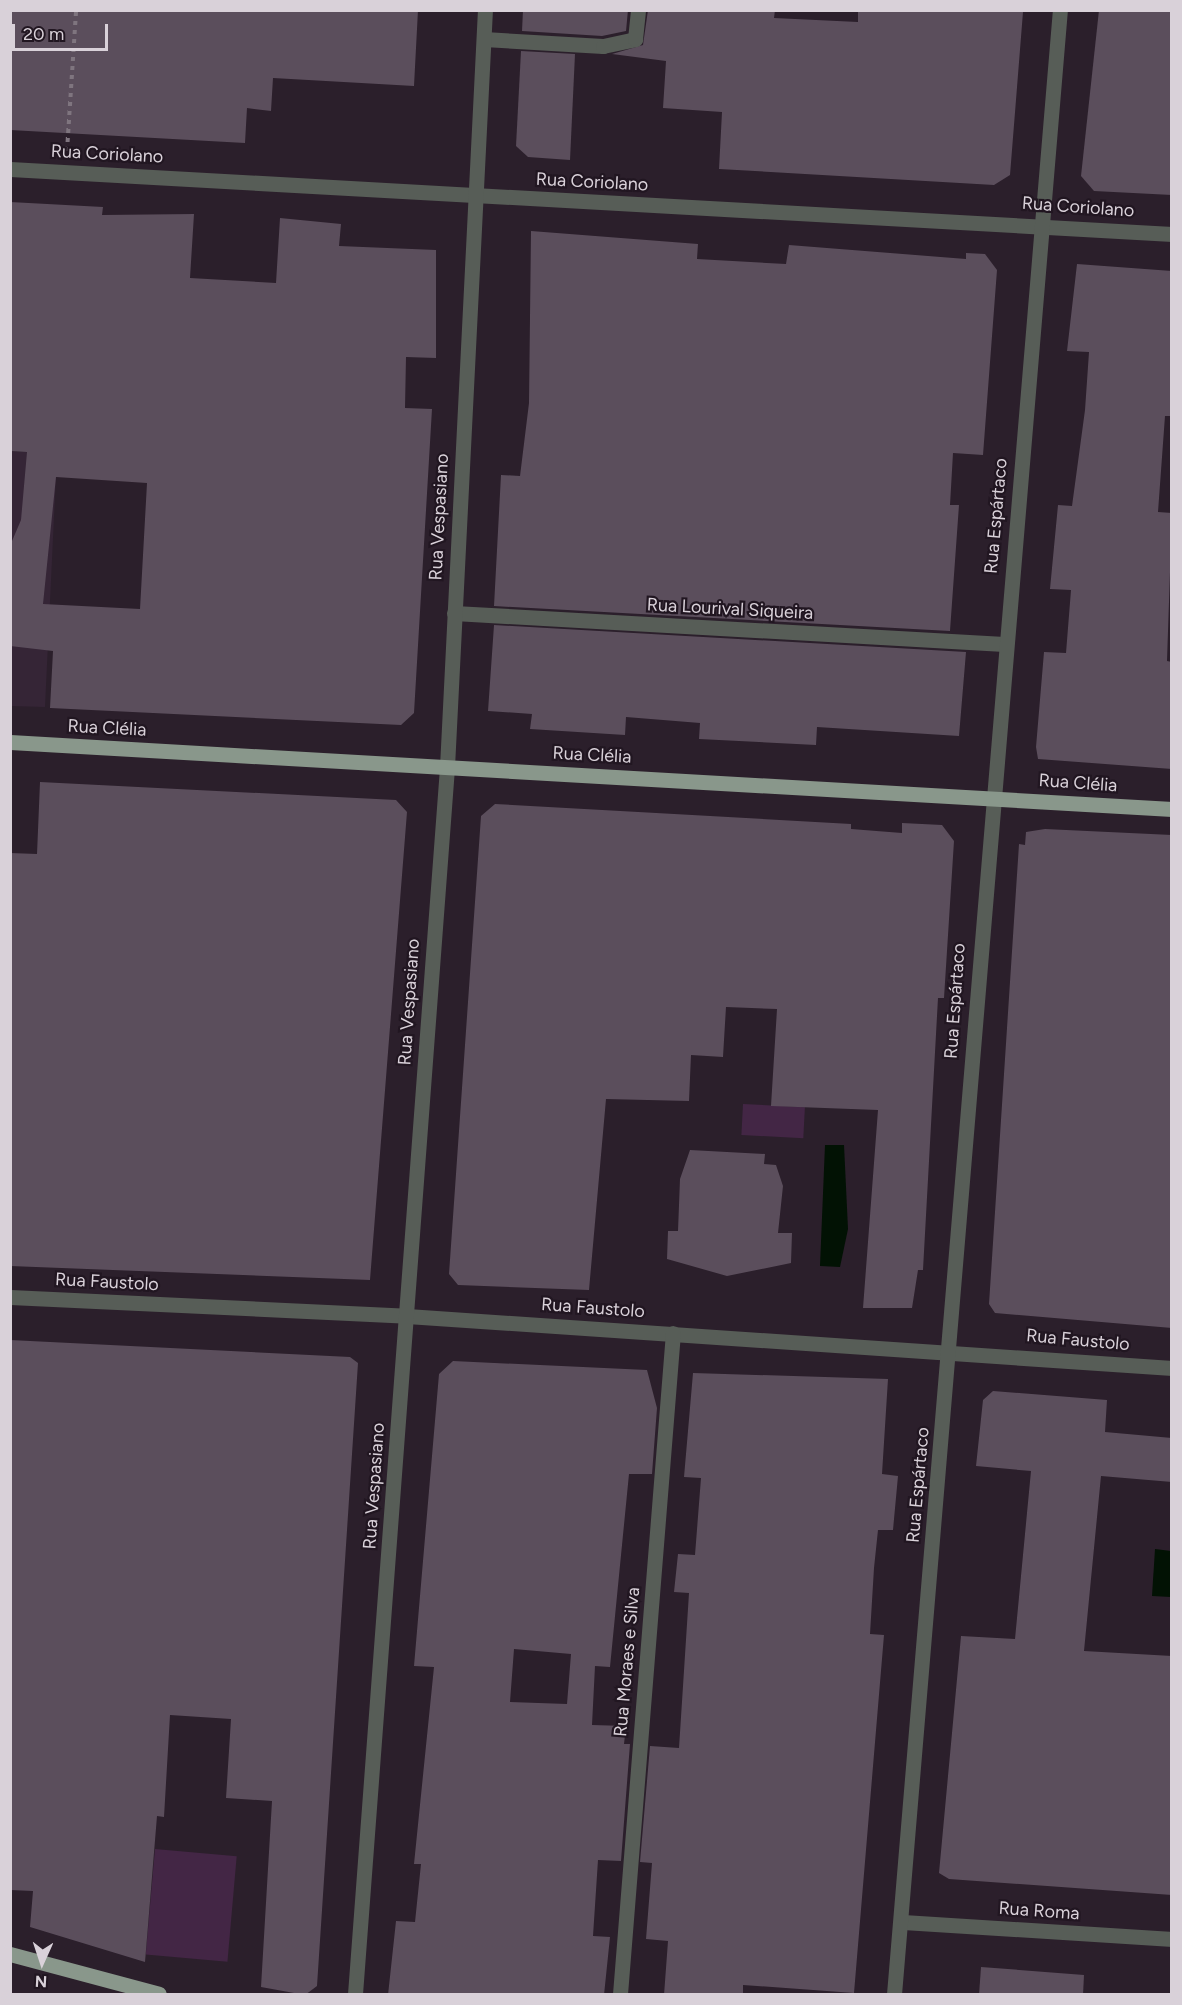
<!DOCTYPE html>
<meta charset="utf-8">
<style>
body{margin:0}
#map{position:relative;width:1182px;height:2005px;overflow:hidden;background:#2b1f2b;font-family:Figtree,sans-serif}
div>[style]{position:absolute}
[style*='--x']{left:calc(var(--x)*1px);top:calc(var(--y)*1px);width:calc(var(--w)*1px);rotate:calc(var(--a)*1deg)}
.built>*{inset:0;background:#352536}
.green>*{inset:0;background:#432645;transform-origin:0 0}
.water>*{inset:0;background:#021204}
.building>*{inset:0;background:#5b4e5c}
.path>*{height:4px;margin-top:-2px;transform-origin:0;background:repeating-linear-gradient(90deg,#7f757f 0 4.5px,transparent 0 9px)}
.minor>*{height:15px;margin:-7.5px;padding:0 7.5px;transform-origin:7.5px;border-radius:7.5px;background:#575d57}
.major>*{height:15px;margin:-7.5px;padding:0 7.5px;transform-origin:7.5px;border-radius:7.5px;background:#89978b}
span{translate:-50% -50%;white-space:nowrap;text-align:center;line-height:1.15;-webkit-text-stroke:4.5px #211621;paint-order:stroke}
.street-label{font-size:18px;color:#d9d1d9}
.frame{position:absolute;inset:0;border:12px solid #d9d1d9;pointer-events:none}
.north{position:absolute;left:12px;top:1933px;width:60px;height:60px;-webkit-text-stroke:4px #211621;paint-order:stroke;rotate:183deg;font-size:16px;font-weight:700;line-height:24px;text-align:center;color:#d9d1d9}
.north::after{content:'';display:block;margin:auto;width:21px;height:27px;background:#d9d1d9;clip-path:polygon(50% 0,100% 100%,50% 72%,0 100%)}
.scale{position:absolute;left:12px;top:24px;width:96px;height:27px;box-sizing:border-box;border:3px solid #d9d1d9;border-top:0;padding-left:8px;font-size:18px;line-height:21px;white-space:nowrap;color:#d9d1d9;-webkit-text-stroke:4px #211621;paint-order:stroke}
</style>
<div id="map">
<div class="built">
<div style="clip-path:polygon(10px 451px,57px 454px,45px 707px,11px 706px)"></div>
</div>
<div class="green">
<div style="left:743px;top:1104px;width:62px;height:31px;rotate:3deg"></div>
<div style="left:155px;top:1849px;width:82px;height:106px;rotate:5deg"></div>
</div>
<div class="water">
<div style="clip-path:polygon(825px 1145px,844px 1145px,848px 1229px,840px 1267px,820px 1266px)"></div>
<div style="clip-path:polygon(1155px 1549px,1171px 1551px,1171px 1597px,1152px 1596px)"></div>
</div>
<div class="building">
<div style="clip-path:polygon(10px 10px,418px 10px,414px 86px,273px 78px,271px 111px,247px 108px,245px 143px,10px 130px)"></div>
<div style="clip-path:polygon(523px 10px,628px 10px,626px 31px,602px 36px,522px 31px)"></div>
<div style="clip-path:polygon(648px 10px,775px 10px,774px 18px,858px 22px,858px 10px,1023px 12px,1010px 175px,994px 185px,719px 169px,722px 112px,663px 108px,666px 61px,612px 54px,643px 45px)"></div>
<div style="clip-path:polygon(1099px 10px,1172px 10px,1172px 195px,1094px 191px,1081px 176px)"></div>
<div style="clip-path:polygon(521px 51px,575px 54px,570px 160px,528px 157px,516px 146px)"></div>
<div style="clip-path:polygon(evenodd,10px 202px,103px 207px,102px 215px,194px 214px,190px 278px,276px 283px,280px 218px,341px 224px,339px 246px,436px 250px,436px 358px,406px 357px,405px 408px,432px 409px,414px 713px,401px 725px,50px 708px,53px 651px,10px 646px,12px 541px,21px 520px,27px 452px,10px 451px,10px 202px,56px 477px,147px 483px,140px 609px,43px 604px,56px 477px)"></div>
<div style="clip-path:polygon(531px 231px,698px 244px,697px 259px,786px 264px,789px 245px,966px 259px,966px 253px,985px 254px,997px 270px,983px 455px,953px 453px,950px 505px,959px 505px,950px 631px,494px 606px,501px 475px,520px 476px,529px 403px)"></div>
<div style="clip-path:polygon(1077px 264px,1172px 271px,1172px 416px,1165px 416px,1158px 512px,1172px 513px,1167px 661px,1172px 662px,1172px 769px,1038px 759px,1036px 747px,1044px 652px,1066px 653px,1071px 590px,1050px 589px,1058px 505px,1072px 506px,1085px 410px,1089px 352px,1067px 351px)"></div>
<div style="clip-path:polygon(494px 625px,966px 652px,959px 736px,817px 727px,816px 745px,699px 739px,700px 723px,626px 717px,625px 735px,530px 729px,532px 714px,488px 711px)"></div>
<div style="clip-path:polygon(40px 782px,396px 800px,407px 812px,370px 1280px,10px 1266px,10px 853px,37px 854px)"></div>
<div style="clip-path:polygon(495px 804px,851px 824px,851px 829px,902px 833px,902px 823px,942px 825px,954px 841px,944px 998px,938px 998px,923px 1270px,918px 1270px,912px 1308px,863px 1308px,878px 1110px,771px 1106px,777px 1009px,726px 1007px,723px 1057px,691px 1055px,689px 1101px,606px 1099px,589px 1290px,458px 1285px,449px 1274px,481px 816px)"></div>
<div style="clip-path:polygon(1045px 829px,1172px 835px,1172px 1328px,995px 1313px,989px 1304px,1019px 844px,1025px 845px,1026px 832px)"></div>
<div style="clip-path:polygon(690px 1150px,765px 1154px,764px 1164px,776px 1165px,783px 1186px,778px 1233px,792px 1233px,791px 1263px,727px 1276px,667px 1259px,668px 1231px,678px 1231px,680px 1179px)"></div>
<div style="clip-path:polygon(10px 1340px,350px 1357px,358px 1363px,317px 1986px,305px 1995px,261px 1987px,272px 1801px,226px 1798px,231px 1719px,170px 1715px,164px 1817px,157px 1816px,145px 1962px,30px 1927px,33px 1891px,10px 1890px)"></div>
<div style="clip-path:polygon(evenodd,453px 1361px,647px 1370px,657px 1408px,652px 1474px,629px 1474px,610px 1667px,595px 1666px,592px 1725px,626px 1726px,624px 1744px,630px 1744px,621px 1861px,598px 1860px,593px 1936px,610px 1937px,604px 1995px,388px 1995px,396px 1921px,415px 1922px,421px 1864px,414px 1864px,434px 1667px,414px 1666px,439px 1374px,453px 1361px,514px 1649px,571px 1654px,567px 1704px,510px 1702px,514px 1649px)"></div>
<div style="clip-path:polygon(693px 1373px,888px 1379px,882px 1474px,898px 1476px,893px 1530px,878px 1530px,874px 1568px,870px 1634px,884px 1635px,854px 1993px,743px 1985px,743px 1995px,664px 1995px,668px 1941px,646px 1939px,652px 1863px,640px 1862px,650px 1746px,679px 1748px,689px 1593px,674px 1592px,678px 1554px,695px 1555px,701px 1478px,684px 1477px)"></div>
<div style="clip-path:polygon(993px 1391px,1107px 1400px,1105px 1432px,1172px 1438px,1172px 1482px,1101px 1476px,1084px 1651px,1172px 1656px,1172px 1895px,949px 1879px,939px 1873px,961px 1636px,1015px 1639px,1031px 1471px,976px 1466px,983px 1400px)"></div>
<div style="clip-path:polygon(981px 1967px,1084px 1975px,1083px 1995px,979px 1995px)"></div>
</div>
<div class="path">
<div style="--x:67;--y:151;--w:141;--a:-86.3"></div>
</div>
<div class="minor">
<div style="--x:484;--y:39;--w:119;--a:3.4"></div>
<div style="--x:603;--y:46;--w:33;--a:-12"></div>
<div style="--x:635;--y:39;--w:29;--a:-84"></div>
<div style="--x:10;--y:169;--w:1164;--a:3.2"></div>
<div style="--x:454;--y:613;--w:551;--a:3.23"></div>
<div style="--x:10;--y:1297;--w:397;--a:2.7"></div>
<div style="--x:407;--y:1316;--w:767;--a:3.89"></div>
<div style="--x:903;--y:1922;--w:270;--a:3.6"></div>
<div style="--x:355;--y:1994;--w:1230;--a:-85.71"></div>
<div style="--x:447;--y:767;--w:758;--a:-87.13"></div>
<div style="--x:620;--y:1994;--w:663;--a:-85.42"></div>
<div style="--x:894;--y:1994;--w:1991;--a:-85.22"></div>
</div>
<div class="major">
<div style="--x:10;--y:742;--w:1164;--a:3.3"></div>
<div style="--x:10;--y:1954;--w:154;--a:15"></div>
</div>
<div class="street-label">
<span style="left:107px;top:154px;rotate:3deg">Rua Coriolano</span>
<span style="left:592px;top:182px;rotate:3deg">Rua Coriolano</span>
<span style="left:1078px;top:207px;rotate:4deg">Rua Coriolano</span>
<span style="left:996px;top:516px;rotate:-85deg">Rua Espártaco</span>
<span style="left:439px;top:517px;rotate:-87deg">Rua Vespasiano</span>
<span style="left:730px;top:609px;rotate:3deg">Rua Lourival Siqueira</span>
<span style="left:107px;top:728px;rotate:3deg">Rua Clélia</span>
<span style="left:592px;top:755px;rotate:3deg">Rua Clélia</span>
<span style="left:1078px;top:783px;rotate:4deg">Rua Clélia</span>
<span style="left:955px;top:1001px;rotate:-86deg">Rua Espártaco</span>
<span style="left:409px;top:1002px;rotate:-86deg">Rua Vespasiano</span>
<span style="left:107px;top:1282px;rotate:3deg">Rua Faustolo</span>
<span style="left:593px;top:1308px;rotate:4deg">Rua Faustolo</span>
<span style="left:1078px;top:1340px;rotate:5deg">Rua Faustolo</span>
<span style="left:918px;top:1485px;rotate:-85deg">Rua Espártaco</span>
<span style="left:374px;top:1486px;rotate:-86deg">Rua Vespasiano</span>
<span style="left:627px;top:1662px;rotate:-85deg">Rua Moraes e Silva</span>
<span style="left:1039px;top:1911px;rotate:4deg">Rua Roma</span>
</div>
<div class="frame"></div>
<div class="north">N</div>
<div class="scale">20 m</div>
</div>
